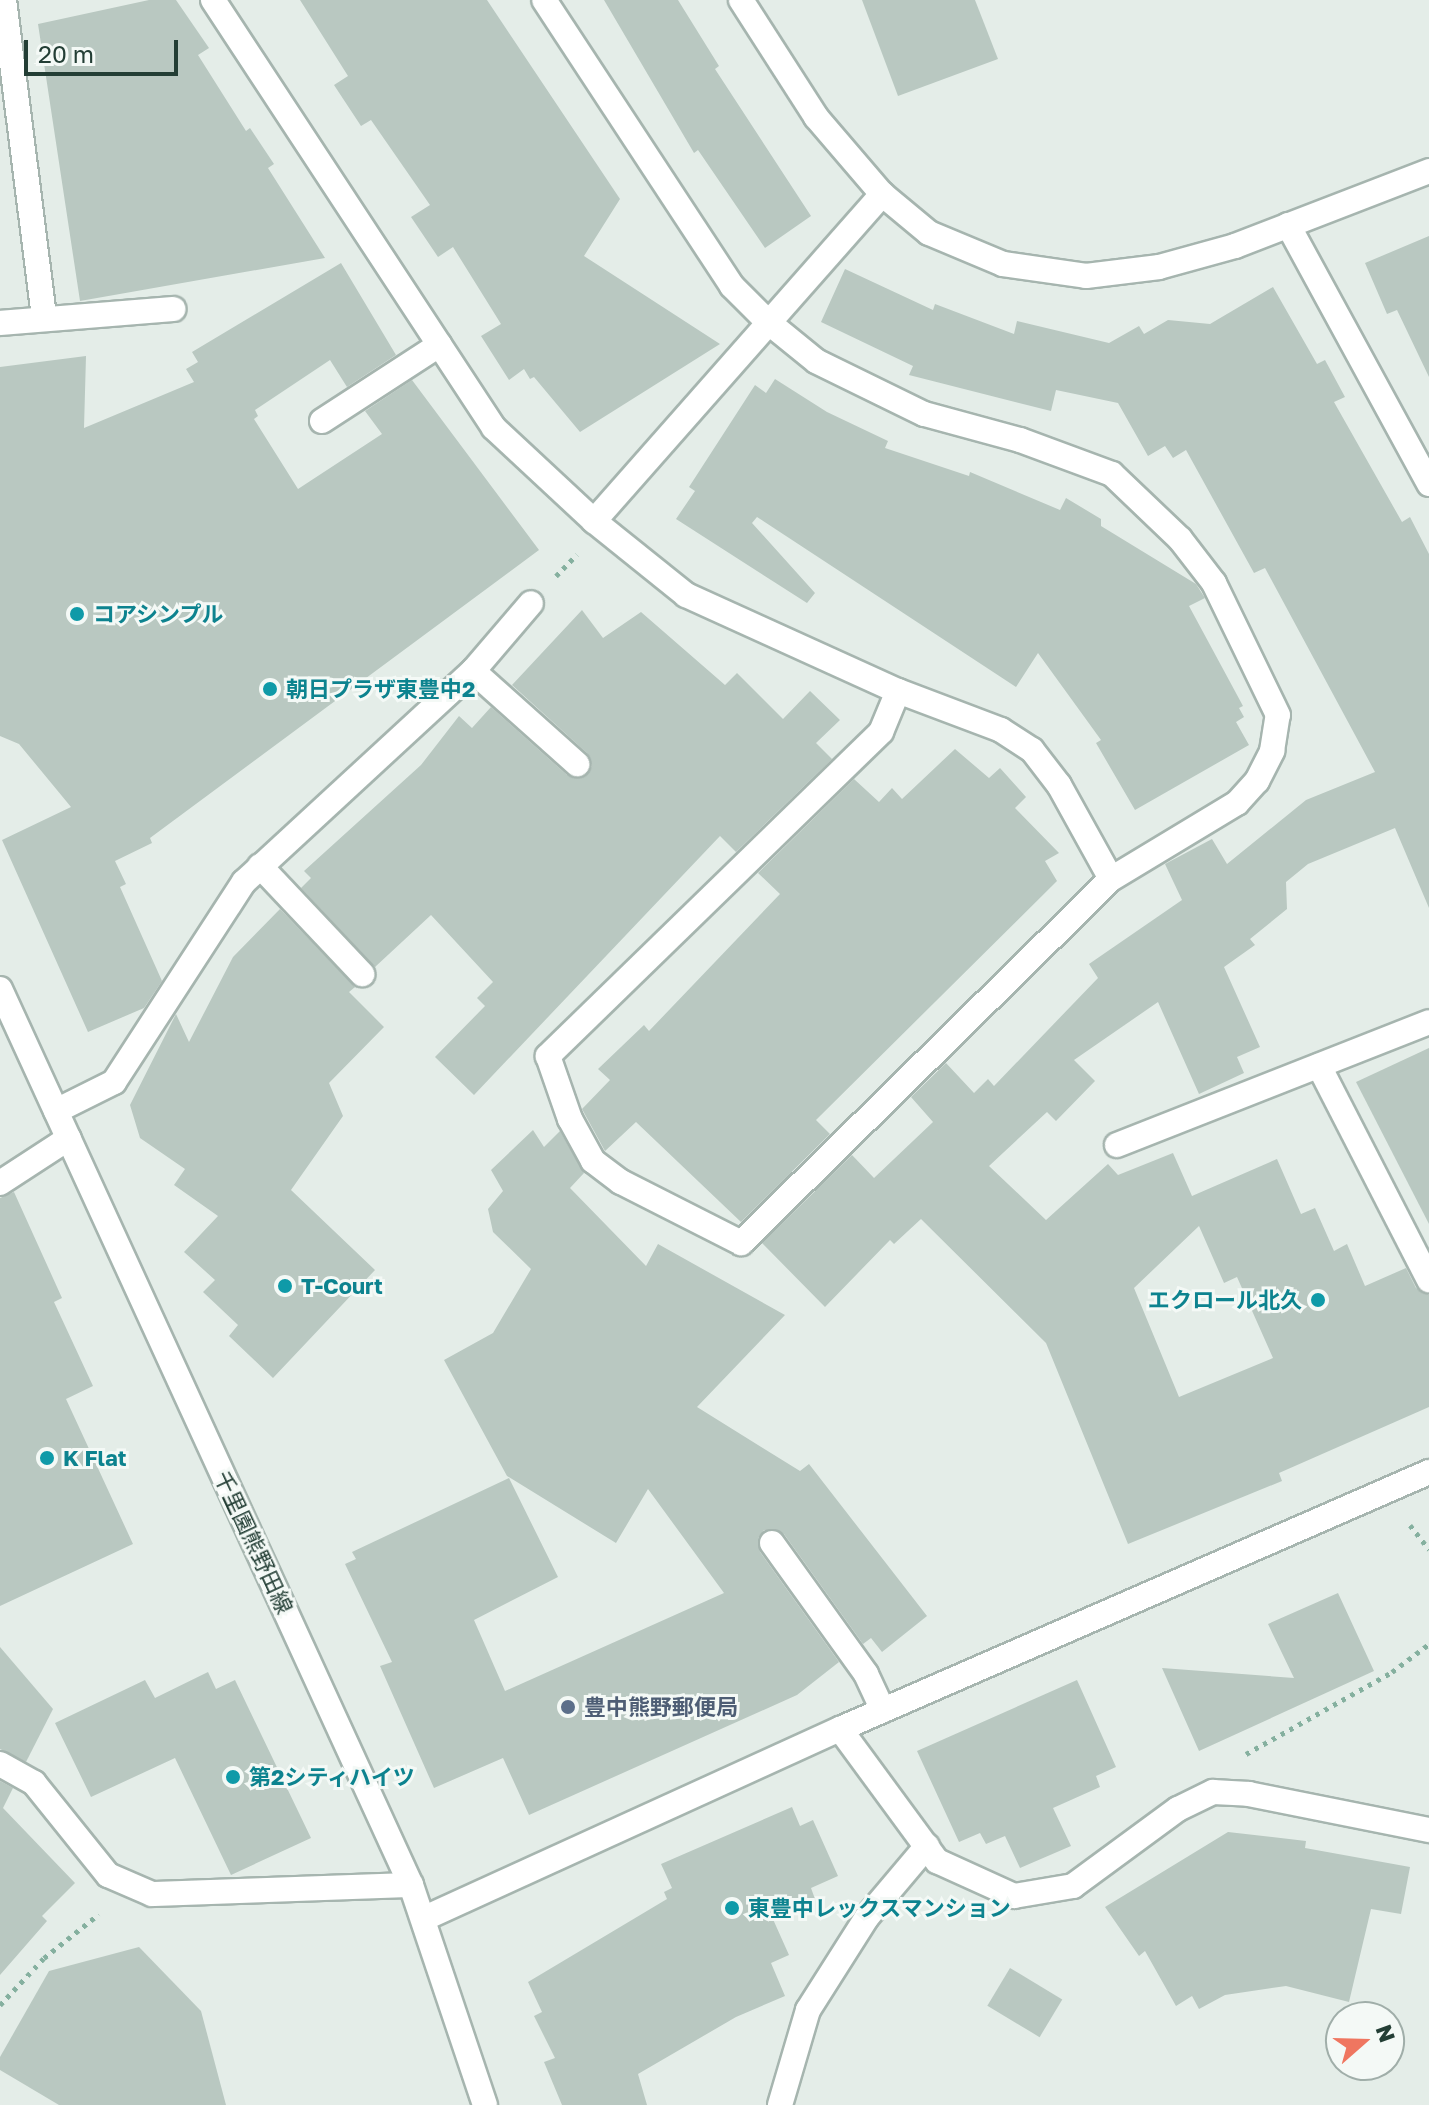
<!DOCTYPE html>
<meta charset="utf-8">
<style>
body{margin:0}
#map{position:relative;width:1429px;height:2105px;overflow:hidden;background:#e4ede8;font-family:"Golos Text","Noto Sans JP",sans-serif}
div>[style]{position:absolute}
[style*='--x']{left:calc(var(--x)*1px);top:calc(var(--y)*1px);width:calc(var(--w)*1px);rotate:calc(var(--a)*1deg)}
.building>*{inset:0;background:#b9c8c1;transform-origin:0 0}
.path>*{height:5px;margin-top:-2.5px;transform-origin:0;background:repeating-linear-gradient(90deg,#85b09f 0 4px,transparent 0 10px)}
.roads{filter:drop-shadow(2px 0 #a6b5af) drop-shadow(-2px 0 #a6b5af) drop-shadow(0 2px #a6b5af) drop-shadow(0 -2px #a6b5af)}
.minor>*{height:24px;margin:-12px;padding:0 12px;transform-origin:12px;border-radius:12px;background:#fff}
.dots>*{width:22px;height:22px;translate:-50% -50%;box-sizing:border-box;border:4px solid #f4f9f6;border-radius:50%}
span{translate:-50% -50%;white-space:nowrap;text-align:center;line-height:1.15;-webkit-text-stroke:6px #f4f9f6;paint-order:stroke}
.culture-label{font-size:22px;color:#0d838f;font-weight:700}
.left{translate:0 -50%;text-align:left}
.right{translate:-100% -50%;text-align:right}
.street-label{font-size:22px;color:#233e35}
.service-label{font-size:22px;color:#4e5e75;font-weight:700}
.north{position:absolute;left:1325px;top:2001px;width:80px;height:80px;box-sizing:border-box;background:#f4f9f6;border:2px solid #a0aea9;border-radius:50%;rotate:70deg;font-size:22px;font-weight:700;line-height:32px;text-align:center;color:#233e35}
.north::after{content:'';display:block;margin:auto;width:28px;height:36px;background:#ef7660;clip-path:polygon(50% 0,100% 100%,50% 72%,0 100%)}
.scale{position:absolute;left:24px;top:40px;width:154px;height:36px;box-sizing:border-box;border:4px solid #233e35;border-top:0;padding-left:10px;font-size:24px;line-height:28px;white-space:nowrap;color:#233e35;-webkit-text-stroke:6px #f4f9f6;paint-order:stroke}
</style>
<div id="map">
<div class="building">
<div style="clip-path:polygon(149px 0,176px 0,209px 48px,198px 55px,246px 131px,250px 128px,274px 164px,268px 168px,325px 258px,80px 301px,38px 24px)"></div>
<div style="clip-path:polygon(300px 0,487px 0,620px 199px,584px 256px,720px 344px,580px 432px,534px 377px,530px 379px,524px 369px,509px 380px,481px 336px,501px 324px,453px 247px,438px 257px,411px 217px,430px 205px,371px 120px,361px 126px,334px 85px,348px 76px)"></div>
<div style="clip-path:polygon(604px 0,678px 0,719px 66px,715px 69px,811px 216px,765px 248px,698px 150px,694px 153px)"></div>
<div style="clip-path:polygon(862px 0,975px 0,998px 59px,898px 96px)"></div>
<div style="clip-path:polygon(1429px 236px,1429px 377px,1397px 310px,1387px 314px,1365px 263px)"></div>
<div style="clip-path:polygon(341px 263px,396px 355px,347px 387px,330px 360px,255px 410px,258px 416px,254px 419px,298px 489px,382px 434px,365px 411px,412px 380px,539px 550px,150px 838px,152px 843px,115px 861px,126px 884px,120px 887px,162px 981px,144px 1008px,88px 1032px,2px 840px,71px 807px,19px 744px,0 736px,0 367px,86px 356px,84px 428px,194px 382px,186px 369px,198px 362px,192px 352px)"></div>
<div style="clip-path:polygon(evenodd,845px 269px,933px 310px,935px 304px,1014px 334px,1017px 321px,1109px 343px,1139px 326px,1144px 334px,1168px 320px,1210px 324px,1273px 287px,1317px 364px,1325px 360px,1345px 397px,1334px 402px,1402px 522px,1410px 517px,1429px 554px,1429px 908px,1395px 828px,1308px 864px,1286px 882px,1287px 909px,1250px 939px,1255px 945px,1224px 967px,1260px 1047px,1237px 1057px,1244px 1073px,1199px 1094px,1158px 1002px,1074px 1060px,1095px 1081px,1056px 1121px,1047px 1112px,989px 1166px,1046px 1220px,1108px 1164px,1118px 1175px,1173px 1153px,1192px 1196px,1277px 1159px,1301px 1214px,1315px 1208px,1334px 1251px,1347px 1244px,1365px 1286px,1406px 1268px,1416px 1288px,1429px 1295px,1429px 1407px,1279px 1473px,1282px 1481px,1128px 1544px,1046px 1343px,921px 1219px,894px 1244px,890px 1240px,825px 1307px,762px 1243px,852px 1155px,874px 1178px,933px 1122px,911px 1097px,946px 1063px,974px 1093px,988px 1079px,994px 1086px,1098px 978px,1089px 964px,1182px 900px,1165px 864px,1212px 839px,1227px 864px,1306px 800px,1375px 772px,1265px 568px,1254px 573px,1186px 450px,1173px 458px,1165px 446px,1148px 456px,1118px 403px,1056px 390px,1051px 411px,909px 375px,913px 366px,821px 322px,845px 269px,1199px 1226px,1224px 1283px,1237px 1277px,1273px 1358px,1179px 1397px,1134px 1288px,1199px 1226px)"></div>
<div style="clip-path:polygon(775px 379px,827px 412px,888px 441px,885px 448px,969px 476px,970px 472px,1060px 510px,1066px 498px,1101px 519px,1101px 526px,1196px 584px,1205px 598px,1189px 606px,1243px 706px,1239px 708px,1244px 717px,1236px 722px,1249px 745px,1135px 810px,1096px 743px,1101px 740px,1038px 653px,1016px 687px,757px 517px,752px 523px,815px 593px,807px 603px,676px 519px,695px 491px,689px 487px,755px 385px,766px 393px)"></div>
<div style="clip-path:polygon(582px 610px,603px 638px,641px 612px,725px 685px,737px 673px,783px 719px,810px 691px,840px 720px,816px 743px,832px 759px,736px 852px,720px 836px,474px 1095px,435px 1057px,485px 1006px,477px 998px,493px 982px,431px 915px,375px 967px,301px 888px,311px 878px,304px 871px,421px 765px,459px 716px,472px 728px,491px 707px,567px 775px,588px 774px,592px 766px,587px 753px,512px 685px)"></div>
<div style="clip-path:polygon(955px 749px,989px 778px,1000px 768px,1026px 797px,1015px 808px,1059px 853px,1045px 861px,1057px 881px,816px 1120px,830px 1134px,741px 1222px,636px 1122px,605px 1151px,582px 1109px,610px 1080px,598px 1069px,644px 1025px,649px 1031px,780px 894px,758px 873px,854px 779px,879px 802px,892px 788px,902px 799px)"></div>
<div style="clip-path:polygon(280px 909px,355px 987px,349px 992px,384px 1027px,329px 1083px,343px 1116px,291px 1190px,375px 1270px,273px 1378px,229px 1336px,238px 1325px,203px 1292px,215px 1280px,184px 1252px,218px 1216px,174px 1185px,185px 1169px,140px 1138px,130px 1105px,176px 1014px,189px 1042px,233px 957px)"></div>
<div style="clip-path:polygon(1429px 1048px,1429px 1224px,1356px 1082px)"></div>
<div style="clip-path:polygon(533px 1130px,544px 1147px,560px 1131px,584px 1173px,570px 1188px,646px 1266px,658px 1244px,785px 1315px,697px 1407px,800px 1471px,809px 1464px,927px 1616px,882px 1652px,871px 1638px,863px 1644px,784px 1534px,764px 1530px,758px 1538px,760px 1552px,839px 1662px,797px 1695px,529px 1815px,503px 1758px,434px 1788px,380px 1666px,392px 1662px,345px 1564px,356px 1559px,352px 1552px,509px 1478px,558px 1577px,474px 1620px,505px 1691px,724px 1593px,648px 1489px,616px 1543px,507px 1476px,444px 1360px,493px 1333px,531px 1269px,493px 1232px,488px 1209px,503px 1191px,491px 1170px)"></div>
<div style="clip-path:polygon(14px 1192px,62px 1298px,54px 1302px,93px 1386px,66px 1399px,133px 1544px,0 1606px,0 1198px)"></div>
<div style="clip-path:polygon(1338px 1593px,1374px 1671px,1199px 1751px,1162px 1668px,1294px 1678px,1268px 1624px)"></div>
<div style="clip-path:polygon(0 1647px,53px 1709px,26px 1762px,0 1749px)"></div>
<div style="clip-path:polygon(208px 1672px,216px 1689px,235px 1680px,311px 1838px,231px 1875px,175px 1758px,91px 1797px,55px 1723px,145px 1680px,155px 1698px)"></div>
<div style="clip-path:polygon(1077px 1680px,1116px 1767px,1096px 1776px,1100px 1787px,1053px 1808px,1071px 1846px,1020px 1868px,1005px 1836px,986px 1844px,980px 1833px,959px 1842px,917px 1751px)"></div>
<div style="clip-path:polygon(0 1781px,13px 1788px,3px 1808px,75px 1883px,42px 1916px,47px 1921px,0 1975px)"></div>
<div style="clip-path:polygon(792px 1807px,800px 1826px,813px 1820px,838px 1876px,811px 1888px,815px 1899px,772px 1917px,789px 1955px,771px 1963px,785px 1996px,736px 2017px,638px 2074px,647px 2105px,562px 2105px,544px 2062px,555px 2058px,534px 2016px,542px 2012px,528px 1982px,667px 1899px,664px 1892px,672px 1888px,661px 1864px)"></div>
<div style="clip-path:polygon(1228px 1832px,1306px 1841px,1305px 1848px,1410px 1867px,1401px 1914px,1371px 1909px,1349px 2002px,1286px 1986px,1225px 1995px,1199px 2009px,1192px 1996px,1176px 2006px,1145px 1951px,1139px 1956px,1105px 1907px)"></div>
<div style="clip-path:polygon(139px 1947px,201px 2011px,226px 2105px,59px 2105px,0 2070px,0 2057px,49px 1971px)"></div>
<div style="left:1010px;top:1968px;width:61px;height:44px;rotate:31deg"></div>
</div>
<div class="path">
<div style="--x:556;--y:576;--w:30;--a:-46"></div>
<div style="--x:1410;--y:1525;--w:31;--a:52"></div>
<div style="--x:1246;--y:1754;--w:167;--a:-29.3"></div>
<div style="--x:1392;--y:1672;--w:46;--a:-37.1"></div>
<div style="--x:0;--y:2005;--w:64;--a:-46.9"></div>
<div style="--x:44;--y:1958;--w:70;--a:-38.7"></div>
</div>
<div class="roads">
<div class="minor">
<div style="--x:4;--y:0;--w:321;--a:82.8"></div>
<div style="--x:213;--y:0;--w:512;--a:56.71"></div>
<div style="--x:494;--y:428;--w:137;--a:42.9"></div>
<div style="--x:594;--y:521;--w:118;--a:38.8"></div>
<div style="--x:686;--y:595;--w:233;--a:24.4"></div>
<div style="--x:898;--y:691;--w:110;--a:20.7"></div>
<div style="--x:1001;--y:730;--w:37;--a:33"></div>
<div style="--x:1032;--y:750;--w:44;--a:52.4"></div>
<div style="--x:1059;--y:785;--w:107;--a:61"></div>
<div style="--x:1111;--y:879;--w:147;--a:-31.1"></div>
<div style="--x:1237;--y:803;--w:30;--a:-48"></div>
<div style="--x:1257;--y:781;--w:34;--a:-63"></div>
<div style="--x:1272;--y:751;--w:36;--a:-81"></div>
<div style="--x:1278;--y:715;--w:147;--a:-115.9"></div>
<div style="--x:1214;--y:583;--w:56;--a:-127.7"></div>
<div style="--x:1180;--y:539;--w:94;--a:-136.3"></div>
<div style="--x:1112;--y:474;--w:98;--a:-159.7"></div>
<div style="--x:1020;--y:440;--w:99;--a:-164.8"></div>
<div style="--x:924;--y:414;--w:120;--a:-153.9"></div>
<div style="--x:816;--y:361;--w:62;--a:-140.9"></div>
<div style="--x:768;--y:322;--w:51;--a:-135"></div>
<div style="--x:732;--y:286;--w:342;--a:-123.3"></div>
<div style="--x:741;--y:0;--w:139;--a:57.3"></div>
<div style="--x:816;--y:117;--w:101;--a:49.4"></div>
<div style="--x:882;--y:194;--w:61;--a:39.7"></div>
<div style="--x:929;--y:233;--w:80;--a:22.7"></div>
<div style="--x:1003;--y:264;--w:84;--a:8.2"></div>
<div style="--x:1086;--y:276;--w:74;--a:-7"></div>
<div style="--x:1159;--y:267;--w:79;--a:-15.4"></div>
<div style="--x:1235;--y:246;--w:208;--a:-21.1"></div>
<div style="--x:1288;--y:225;--w:295;--a:61.4"></div>
<div style="--x:0;--y:323;--w:174;--a:-4.6"></div>
<div style="--x:322;--y:421;--w:140;--a:-33"></div>
<div style="--x:594;--y:521;--w:436;--a:-48.6"></div>
<div style="--x:473;--y:671;--w:140;--a:41.8"></div>
<div style="--x:898;--y:691;--w:44;--a:112.5"></div>
<div style="--x:881;--y:732;--w:465;--a:135.8"></div>
<div style="--x:548;--y:1056;--w:67;--a:70.8"></div>
<div style="--x:570;--y:1119;--w:48;--a:61.3"></div>
<div style="--x:593;--y:1161;--w:35;--a:37"></div>
<div style="--x:621;--y:1182;--w:135;--a:26.9"></div>
<div style="--x:741;--y:1243;--w:519;--a:-44.53"></div>
<div style="--x:260;--y:866;--w:149;--a:46.6"></div>
<div style="--x:0;--y:989;--w:986;--a:65.36"></div>
<div style="--x:411;--y:1885;--w:232;--a:71.4"></div>
<div style="--x:1319;--y:1066;--w:241;--a:62.8"></div>
<div style="--x:56;--y:1111;--w:65;--a:-26.6"></div>
<div style="--x:114;--y:1082;--w:239;--a:-57"></div>
<div style="--x:244;--y:882;--w:311;--a:-42.7"></div>
<div style="--x:473;--y:671;--w:89;--a:-49.5"></div>
<div style="--x:1117;--y:1145;--w:335;--a:-21.5"></div>
<div style="--x:0;--y:1183;--w:82;--a:-33.1"></div>
<div style="--x:772;--y:1543;--w:161;--a:54.3"></div>
<div style="--x:866;--y:1674;--w:40;--a:65"></div>
<div style="--x:840;--y:1729;--w:164;--a:53.7"></div>
<div style="--x:937;--y:1861;--w:85;--a:24.4"></div>
<div style="--x:1014;--y:1896;--w:60;--a:-9.6"></div>
<div style="--x:1073;--y:1886;--w:130;--a:-36.3"></div>
<div style="--x:1178;--y:1809;--w:39;--a:-26"></div>
<div style="--x:1213;--y:1792;--w:36;--a:3"></div>
<div style="--x:1249;--y:1794;--w:184;--a:11.3"></div>
<div style="--x:0;--y:1764;--w:39;--a:29"></div>
<div style="--x:34;--y:1783;--w:118;--a:51.2"></div>
<div style="--x:108;--y:1875;--w:48;--a:23.4"></div>
<div style="--x:152;--y:1894;--w:259;--a:-2"></div>
<div style="--x:425;--y:1918;--w:456;--a:-24.5"></div>
<div style="--x:840;--y:1729;--w:643;--a:-23.57"></div>
<div style="--x:780;--y:2105;--w:99;--a:-73.6"></div>
<div style="--x:808;--y:2010;--w:110;--a:-57.6"></div>
<div style="--x:867;--y:1917;--w:93;--a:-49.8"></div>
</div>
</div>
<div class="dots">
<div style="left:77px;top:614px;background:#0f9aa8"></div>
<div style="left:270px;top:689px;background:#0f9aa8"></div>
<div style="left:285px;top:1286px;background:#0f9aa8"></div>
<div style="left:1318px;top:1300px;background:#0f9aa8"></div>
<div style="left:47px;top:1458px;background:#0f9aa8"></div>
<div style="left:568px;top:1707px;background:#5c6f8a"></div>
<div style="left:233px;top:1777px;background:#0f9aa8"></div>
<div style="left:732px;top:1908px;background:#0f9aa8"></div>
</div>
<div class="culture-label">
<span class="left" style="left:93px;top:614px">コアシンプル</span>
<span class="left" style="left:286px;top:689px">朝日プラザ東豊中2</span>
<span class="left" style="left:301px;top:1286px">T-Court</span>
<span class="right" style="left:1302px;top:1300px">エクロール北久</span>
<span class="left" style="left:63px;top:1458px">K Flat</span>
<span class="left" style="left:249px;top:1777px">第2シティハイツ</span>
<span class="left" style="left:748px;top:1908px">東豊中レックスマンション</span>
</div>
<div class="street-label">
<span style="left:254px;top:1542px;rotate:65deg">千里園熊野田線</span>
</div>
<div class="service-label">
<span class="left" style="left:584px;top:1707px">豊中熊野郵便局</span>
</div>
<div class="north">N</div>
<div class="scale">20 m</div>
</div>
